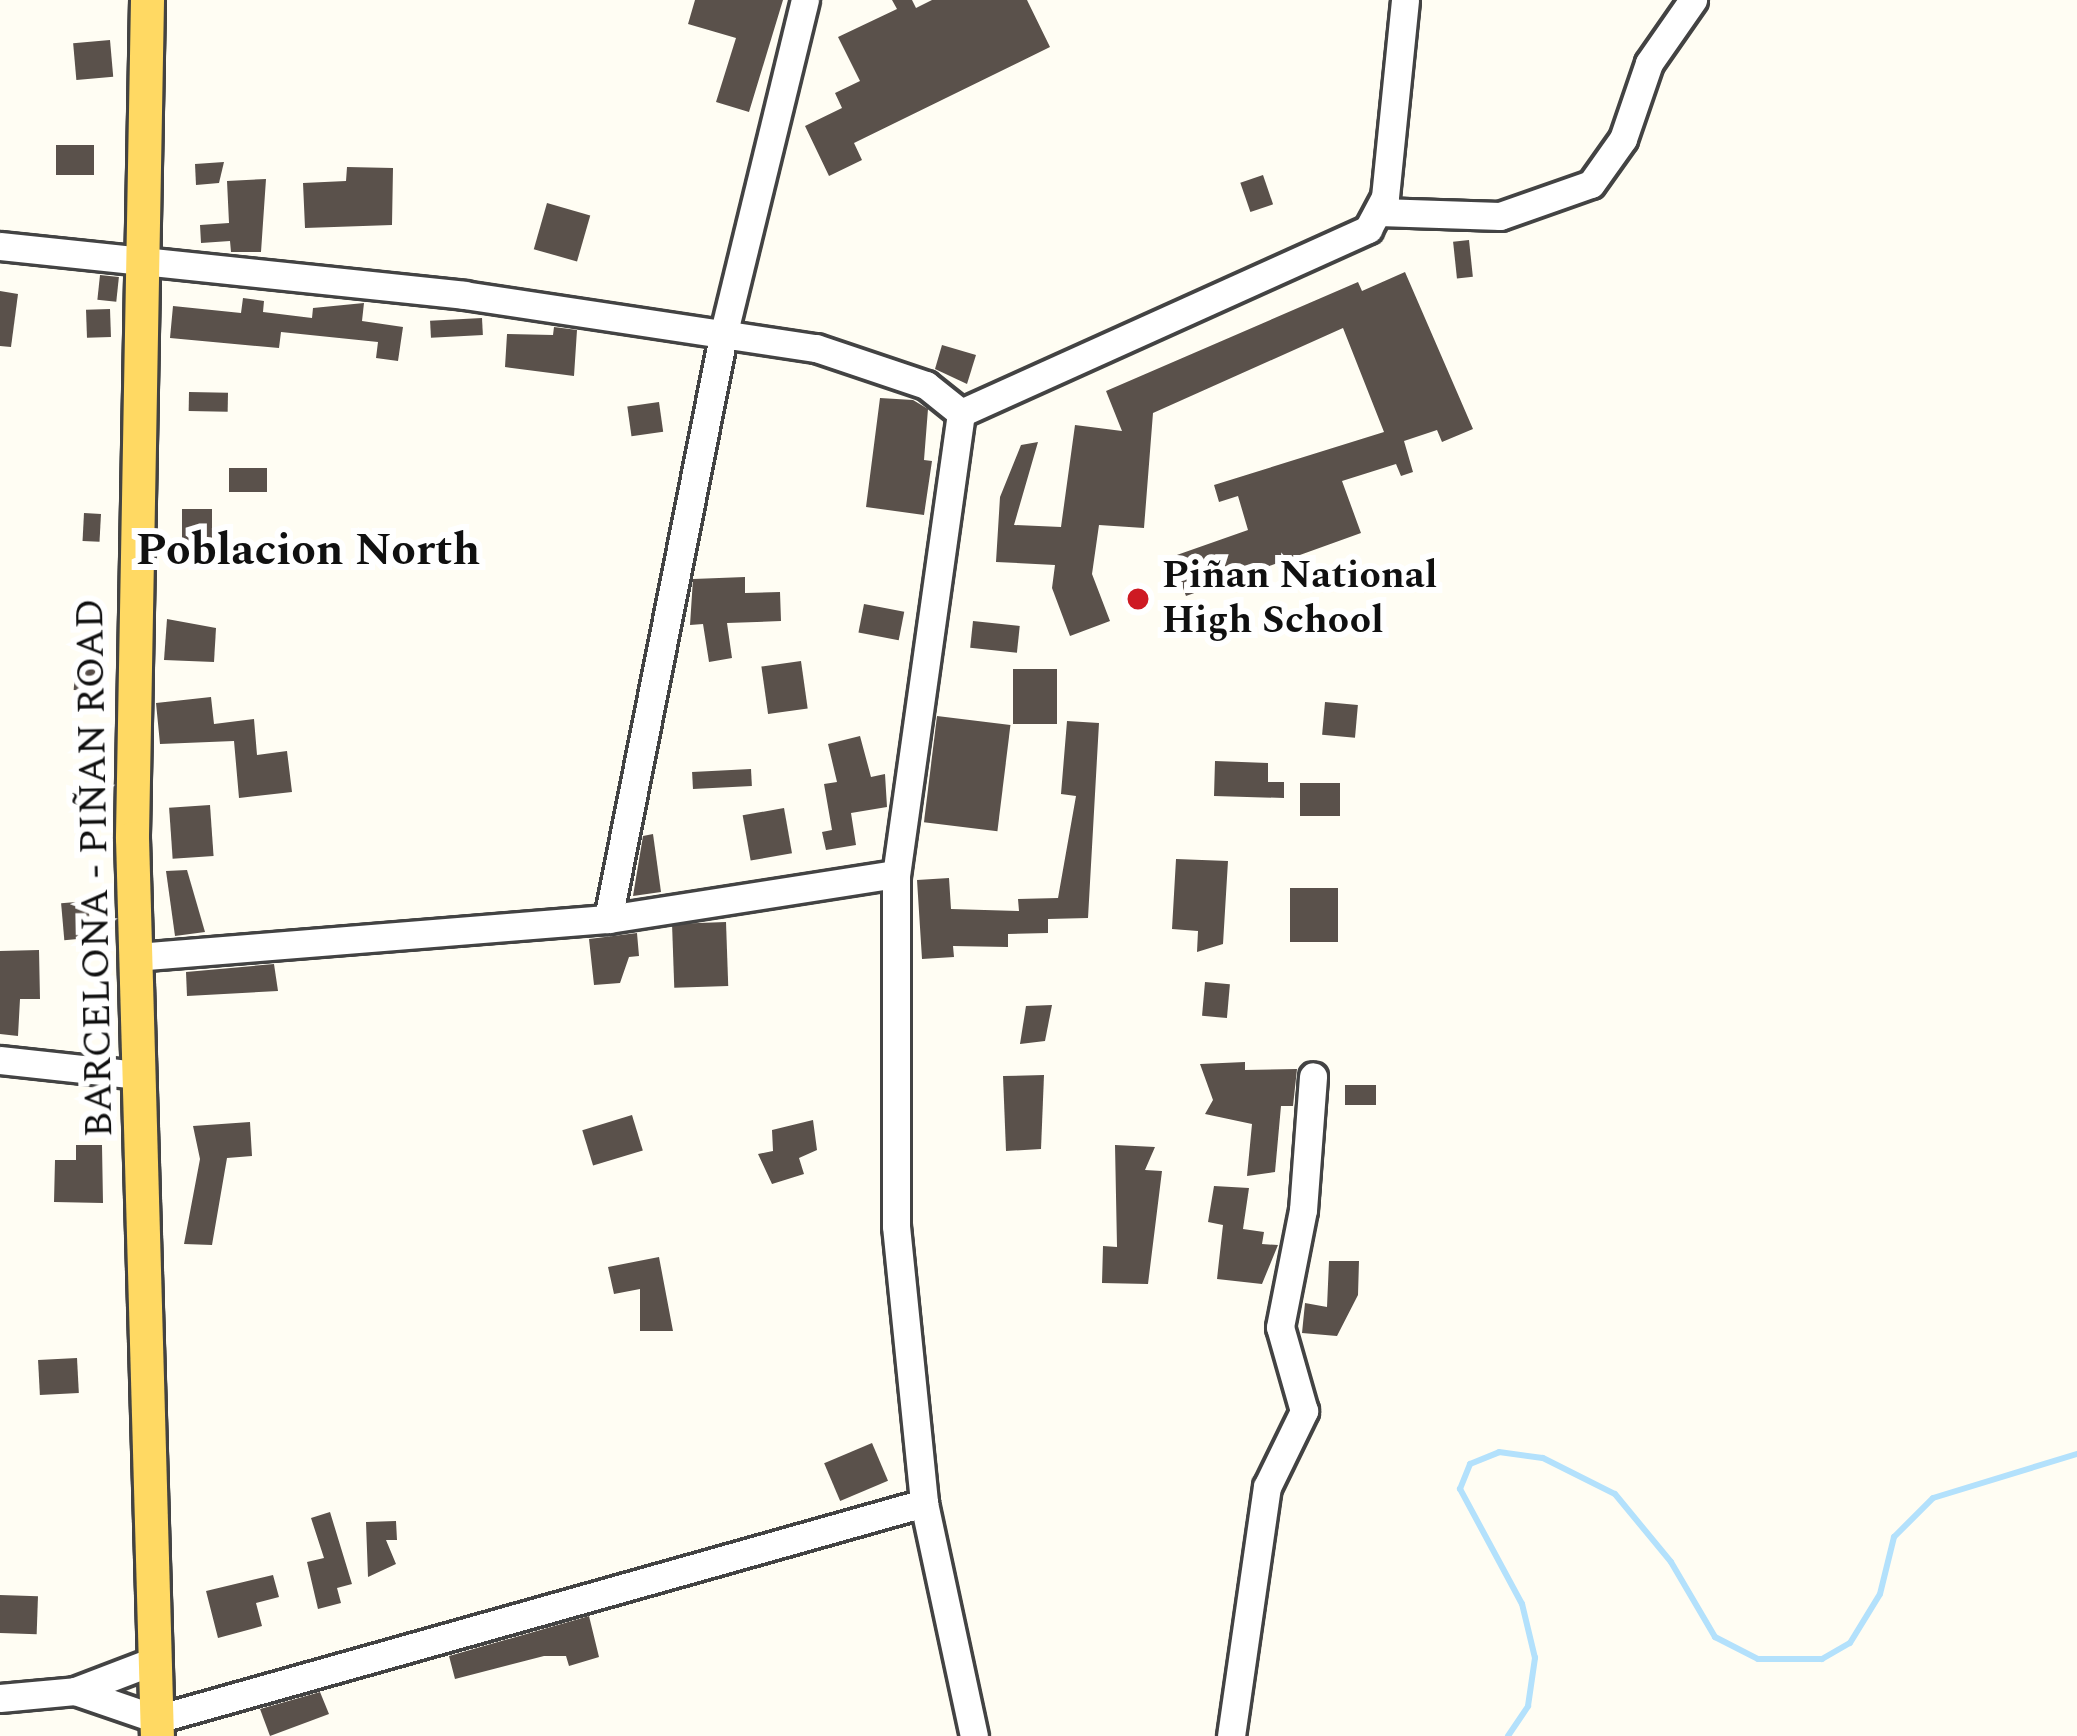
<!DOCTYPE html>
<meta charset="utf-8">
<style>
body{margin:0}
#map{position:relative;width:2077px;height:1736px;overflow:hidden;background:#fffdf3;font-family:Spectral,serif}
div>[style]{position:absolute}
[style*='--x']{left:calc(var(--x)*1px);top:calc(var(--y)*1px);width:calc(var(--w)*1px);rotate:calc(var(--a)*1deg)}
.stream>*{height:6px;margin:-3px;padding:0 3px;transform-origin:3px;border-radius:3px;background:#b3e1fc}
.building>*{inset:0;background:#5a514b;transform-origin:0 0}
.roads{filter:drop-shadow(3px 0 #434343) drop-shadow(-3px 0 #434343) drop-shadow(0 3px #434343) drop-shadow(0 -3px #434343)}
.minor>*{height:27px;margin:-13.5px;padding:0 13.5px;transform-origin:13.5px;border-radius:13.5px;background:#fff}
.major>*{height:33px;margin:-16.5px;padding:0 16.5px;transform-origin:16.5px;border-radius:16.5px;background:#ffd963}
.dots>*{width:33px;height:33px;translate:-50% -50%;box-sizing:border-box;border:6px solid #fff;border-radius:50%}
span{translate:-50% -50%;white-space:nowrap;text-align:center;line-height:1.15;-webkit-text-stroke:12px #fff;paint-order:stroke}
.poi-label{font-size:39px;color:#101010;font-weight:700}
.left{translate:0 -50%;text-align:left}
.street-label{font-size:39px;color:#101010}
.quarter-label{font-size:45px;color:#101010;font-weight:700}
</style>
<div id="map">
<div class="stream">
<div style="--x:1508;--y:1736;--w:36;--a:-56"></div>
<div style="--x:1528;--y:1706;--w:49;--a:-81.7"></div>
<div style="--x:1535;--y:1658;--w:56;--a:-103.5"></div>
<div style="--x:1522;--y:1604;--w:131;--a:-118.3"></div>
<div style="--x:1460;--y:1489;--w:27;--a:-68"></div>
<div style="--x:1470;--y:1464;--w:31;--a:-22"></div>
<div style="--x:1499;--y:1452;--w:44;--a:7.8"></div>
<div style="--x:1543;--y:1458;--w:80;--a:26.6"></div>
<div style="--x:1615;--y:1494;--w:88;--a:50.5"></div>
<div style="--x:1671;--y:1562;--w:87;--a:59.6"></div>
<div style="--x:1715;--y:1637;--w:48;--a:27.1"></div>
<div style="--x:1758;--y:1659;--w:64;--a:0"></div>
<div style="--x:1822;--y:1659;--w:32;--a:-30"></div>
<div style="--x:1850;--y:1643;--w:57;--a:-58.5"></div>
<div style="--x:1880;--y:1594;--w:59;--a:-76.2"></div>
<div style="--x:1894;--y:1537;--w:55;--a:-45"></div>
<div style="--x:1933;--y:1498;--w:151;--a:-17"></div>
</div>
<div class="building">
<div style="clip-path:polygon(695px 0,783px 0,749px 112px,716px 102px,736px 38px,688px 24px)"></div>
<div style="clip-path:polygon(892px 0,912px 0,916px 8px,932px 0,1027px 0,1050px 47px,854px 143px,862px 160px,829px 176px,805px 126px,842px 108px,835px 93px,860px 81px,838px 37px,897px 9px)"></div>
<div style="left:110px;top:40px;width:37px;height:37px;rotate:85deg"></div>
<div style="left:56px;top:145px;width:38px;height:30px"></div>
<div style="clip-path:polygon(224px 162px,219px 183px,196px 185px,195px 164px)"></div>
<div style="clip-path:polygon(347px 167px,393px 168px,392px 225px,305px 228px,303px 183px,346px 181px)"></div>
<div style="left:1263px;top:175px;width:31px;height:24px;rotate:71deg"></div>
<div style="clip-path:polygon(266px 179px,261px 252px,231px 252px,230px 241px,201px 243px,200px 225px,229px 223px,227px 181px)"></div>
<div style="left:547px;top:203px;width:45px;height:48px;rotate:16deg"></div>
<div style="left:1469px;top:240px;width:37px;height:16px;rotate:84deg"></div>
<div style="clip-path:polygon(1405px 272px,1473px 429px,1442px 442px,1437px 430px,1404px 441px,1413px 472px,1401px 476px,1396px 464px,1342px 481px,1361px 533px,1186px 596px,1174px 563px,1174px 556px,1248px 530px,1238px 496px,1219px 502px,1214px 485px,1384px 432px,1343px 328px,1153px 413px,1144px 528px,1099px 525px,1092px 574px,1110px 621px,1070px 636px,1052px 588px,1055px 565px,996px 562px,1000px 497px,1021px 445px,1038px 442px,1014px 525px,1061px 527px,1075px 425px,1122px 431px,1106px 391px,1358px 282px,1362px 291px)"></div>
<div style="left:100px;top:275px;width:19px;height:25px;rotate:6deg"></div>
<div style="clip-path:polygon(0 291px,18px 294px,11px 347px,0 346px)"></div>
<div style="clip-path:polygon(243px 298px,264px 301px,263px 312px,312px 318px,313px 308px,364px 303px,362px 321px,403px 327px,398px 361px,376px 358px,378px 342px,281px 332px,279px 348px,170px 338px,173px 306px,241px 313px)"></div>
<div style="left:110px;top:309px;width:28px;height:24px;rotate:88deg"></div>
<div style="left:482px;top:318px;width:17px;height:52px;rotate:87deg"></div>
<div style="clip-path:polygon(554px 327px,577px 330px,574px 376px,505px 367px,507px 334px,553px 335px)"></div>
<div style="clip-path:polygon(942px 345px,976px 355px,967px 384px,935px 369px)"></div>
<div style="left:189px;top:392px;width:39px;height:19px;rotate:1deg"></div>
<div style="clip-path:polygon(880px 398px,913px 400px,928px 409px,924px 460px,932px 461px,924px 515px,866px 507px)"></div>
<div style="left:659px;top:402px;width:30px;height:32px;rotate:82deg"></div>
<div style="left:229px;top:468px;width:38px;height:24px"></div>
<div style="left:182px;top:509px;width:30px;height:33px"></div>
<div style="left:84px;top:513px;width:17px;height:28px;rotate:3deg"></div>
<div style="clip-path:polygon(745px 577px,745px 593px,780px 592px,781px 621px,727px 623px,732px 658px,709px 662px,703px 624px,690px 625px,693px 579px)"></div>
<div style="left:864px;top:604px;width:41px;height:29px;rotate:11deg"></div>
<div style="clip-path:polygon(167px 619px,216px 628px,214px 662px,164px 660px)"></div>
<div style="left:973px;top:621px;width:47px;height:27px;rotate:6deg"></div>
<div style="left:801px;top:661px;width:48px;height:40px;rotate:82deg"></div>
<div style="left:76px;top:663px;width:25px;height:27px;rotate:5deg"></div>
<div style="left:1013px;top:669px;width:44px;height:55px"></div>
<div style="clip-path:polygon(211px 697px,214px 724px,254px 719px,257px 755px,287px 751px,292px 792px,239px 798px,234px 741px,160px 744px,156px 703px)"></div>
<div style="left:1325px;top:702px;width:33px;height:33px;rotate:5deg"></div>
<div style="left:937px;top:716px;width:74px;height:107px;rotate:7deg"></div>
<div style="clip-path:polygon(1067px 721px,1099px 723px,1088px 918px,1048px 919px,1048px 933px,1008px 934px,1008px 947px,953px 946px,954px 957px,922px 959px,917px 880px,949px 878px,951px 909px,1019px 911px,1018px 899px,1058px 898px,1076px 796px,1061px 794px)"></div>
<div style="clip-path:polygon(860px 736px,871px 777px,885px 774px,887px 807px,851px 813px,856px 845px,826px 850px,822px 832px,832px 830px,824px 784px,837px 782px,828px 744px)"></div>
<div style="clip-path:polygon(1215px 761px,1268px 763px,1268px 782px,1284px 782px,1284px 798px,1214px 796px)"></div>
<div style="left:751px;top:769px;width:17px;height:59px;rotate:87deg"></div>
<div style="left:1300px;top:783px;width:40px;height:33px"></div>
<div style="left:210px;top:805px;width:51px;height:41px;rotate:86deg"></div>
<div style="left:784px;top:808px;width:46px;height:42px;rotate:80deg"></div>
<div style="clip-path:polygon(653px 834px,661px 892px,633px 896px,643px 836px)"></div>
<div style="clip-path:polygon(1176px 859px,1228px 861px,1223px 944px,1197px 952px,1198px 931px,1172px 929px)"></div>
<div style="clip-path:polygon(187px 870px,205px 932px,175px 936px,166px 871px)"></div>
<div style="left:1290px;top:888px;width:48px;height:54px"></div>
<div style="left:88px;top:901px;width:37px;height:27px;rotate:85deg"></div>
<div style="left:726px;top:922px;width:64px;height:54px;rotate:88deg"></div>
<div style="clip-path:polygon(637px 933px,639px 956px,629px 957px,620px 983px,594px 985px,589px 939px)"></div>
<div style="clip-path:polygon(39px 950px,40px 999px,20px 999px,18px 1036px,0 1034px,0 951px)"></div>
<div style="clip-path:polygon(274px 964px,278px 991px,187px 996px,186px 972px)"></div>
<div style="left:1205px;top:982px;width:25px;height:34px;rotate:5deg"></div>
<div style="clip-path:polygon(1052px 1005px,1045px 1041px,1020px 1044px,1026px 1006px)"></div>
<div style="clip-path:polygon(1245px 1062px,1245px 1070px,1297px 1069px,1293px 1106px,1281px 1106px,1275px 1172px,1247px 1176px,1252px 1124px,1205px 1114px,1213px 1100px,1200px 1064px)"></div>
<div style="clip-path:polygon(1044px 1075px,1041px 1149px,1006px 1151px,1003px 1076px)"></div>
<div style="left:1345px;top:1085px;width:31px;height:20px"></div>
<div style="left:632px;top:1115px;width:37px;height:52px;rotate:73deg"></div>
<div style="clip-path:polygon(813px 1120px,817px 1150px,799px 1158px,804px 1174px,772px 1184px,758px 1154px,773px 1151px,772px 1130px)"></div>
<div style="clip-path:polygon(250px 1122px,252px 1156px,227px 1158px,212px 1245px,184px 1244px,200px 1159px,193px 1126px)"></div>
<div style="clip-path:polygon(76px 1145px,102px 1145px,103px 1203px,54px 1202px,55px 1160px,76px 1160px)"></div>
<div style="clip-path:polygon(1115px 1145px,1155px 1147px,1145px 1170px,1162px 1171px,1148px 1284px,1102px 1283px,1103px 1246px,1117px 1247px)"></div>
<div style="clip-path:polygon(1214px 1186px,1249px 1188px,1243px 1229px,1264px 1232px,1262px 1244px,1278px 1245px,1262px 1284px,1217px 1279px,1223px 1225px,1208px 1222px)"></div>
<div style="clip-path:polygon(659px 1257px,673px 1331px,640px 1331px,640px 1289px,614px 1294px,608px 1267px)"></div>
<div style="clip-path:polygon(1329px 1261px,1359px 1261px,1358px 1295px,1337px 1336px,1302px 1333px,1305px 1303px,1327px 1307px)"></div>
<div style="left:77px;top:1358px;width:35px;height:39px;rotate:87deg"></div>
<div style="left:872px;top:1443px;width:41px;height:52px;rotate:67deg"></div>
<div style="clip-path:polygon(330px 1512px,352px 1584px,337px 1588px,341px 1603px,318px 1609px,307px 1562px,324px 1558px,311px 1518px)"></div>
<div style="clip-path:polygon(396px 1521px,397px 1540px,386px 1540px,396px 1564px,368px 1577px,366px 1522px)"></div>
<div style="clip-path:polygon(273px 1575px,279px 1597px,256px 1603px,262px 1626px,218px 1638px,206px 1591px)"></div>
<div style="left:0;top:1595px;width:38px;height:38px;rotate:2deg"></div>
<div style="clip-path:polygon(589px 1616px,599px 1657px,569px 1666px,566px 1656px,544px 1656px,455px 1679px,449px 1656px)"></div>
<div style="clip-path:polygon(320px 1692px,329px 1714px,270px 1736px,260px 1709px)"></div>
</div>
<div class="roads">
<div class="minor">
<div style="--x:1379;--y:212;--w:121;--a:1.9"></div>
<div style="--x:1500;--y:216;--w:96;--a:-19.4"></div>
<div style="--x:1591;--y:184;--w:55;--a:-54.6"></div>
<div style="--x:1623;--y:139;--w:80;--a:-71.1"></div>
<div style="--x:1649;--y:63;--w:77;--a:-55.1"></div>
<div style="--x:0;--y:246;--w:467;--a:6"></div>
<div style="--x:464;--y:295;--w:356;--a:8.6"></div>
<div style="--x:816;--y:348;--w:116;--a:18.6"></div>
<div style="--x:926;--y:385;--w:45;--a:38.7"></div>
<div style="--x:961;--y:413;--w:466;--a:98"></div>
<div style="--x:896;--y:874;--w:352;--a:90"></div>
<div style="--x:896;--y:1226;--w:278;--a:84.2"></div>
<div style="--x:924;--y:1503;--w:238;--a:77.9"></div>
<div style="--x:961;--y:413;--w:447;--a:-24.3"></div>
<div style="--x:1368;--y:229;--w:36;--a:-62"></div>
<div style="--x:1385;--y:197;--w:198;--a:-84.2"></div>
<div style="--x:608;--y:919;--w:594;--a:-78.84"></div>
<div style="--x:723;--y:336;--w:346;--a:-76.3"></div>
<div style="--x:135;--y:957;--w:475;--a:-4.6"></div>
<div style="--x:608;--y:919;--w:291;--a:-8.9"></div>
<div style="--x:0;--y:1060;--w:140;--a:6.2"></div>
<div style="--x:75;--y:1691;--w:87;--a:18.9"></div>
<div style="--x:157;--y:1719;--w:797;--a:-15.73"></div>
<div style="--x:0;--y:1698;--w:75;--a:-5.3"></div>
<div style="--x:75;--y:1691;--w:87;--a:-20.9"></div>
<div style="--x:1231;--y:1736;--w:252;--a:-81.8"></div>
<div style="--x:1267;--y:1487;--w:85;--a:-64"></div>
<div style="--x:1304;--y:1411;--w:87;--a:-105.9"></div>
<div style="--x:1280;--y:1327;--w:119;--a:-78.9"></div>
<div style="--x:1303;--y:1210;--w:134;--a:-85.7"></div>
</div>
<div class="major">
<div style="--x:147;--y:0;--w:838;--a:91.03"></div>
<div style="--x:132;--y:838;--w:898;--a:88.41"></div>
</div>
</div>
<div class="dots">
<div style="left:1138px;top:599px;background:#ce1a23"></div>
</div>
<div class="poi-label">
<span class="left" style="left:1162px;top:599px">Piñan National<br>High School</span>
</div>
<div class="street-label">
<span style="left:96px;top:868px;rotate:-91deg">BARCELONA - PIÑAN ROAD</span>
</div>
<div class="quarter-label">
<span style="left:308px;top:551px">Poblacion North</span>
</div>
</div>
